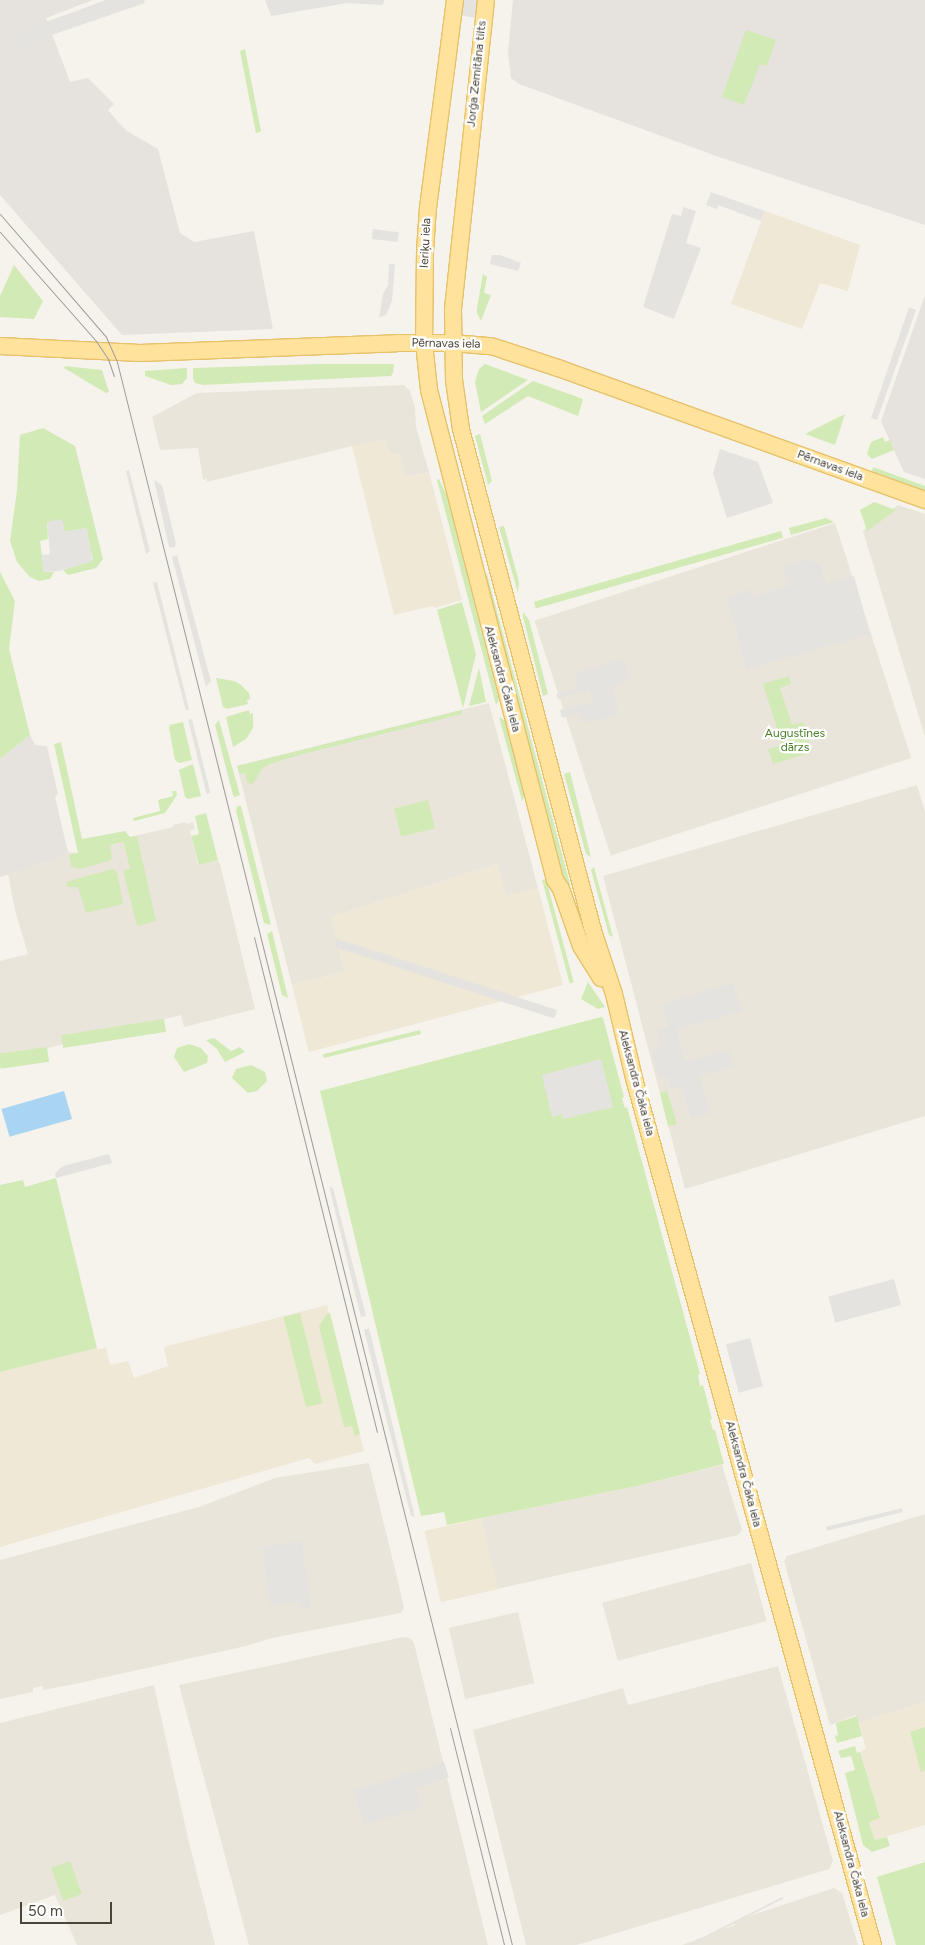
<!DOCTYPE html>
<meta charset="utf-8">
<style>
body{margin:0}
#map{position:relative;width:925px;height:1945px;overflow:hidden;background:#f6f3ec;font-family:Figtree,sans-serif}
div>[style]{position:absolute}
[style*='--x']{left:calc(var(--x)*1px);top:calc(var(--y)*1px);width:calc(var(--w)*1px);rotate:calc(var(--a)*1deg)}
.residential>*{inset:0;background:#eae5da;transform-origin:0 0}
.industrial>*{inset:0;background:#e6e2dd}
.education>*{inset:0;background:#efe8d6;transform-origin:0 0}
.green>*{inset:0;background:#d2eab5;transform-origin:0 0}
.parking>*{inset:0;background:#e5e3e0;transform-origin:0 0}
.water>*{inset:0;background:#a9d4f2;transform-origin:0 0}
.roads{filter:drop-shadow(1px 0 #e6c16a) drop-shadow(-1px 0 #e6c16a) drop-shadow(0 1px #e6c16a) drop-shadow(0 -1px #e6c16a)}
.primary>*{height:16px;margin:-8px;padding:0 8px;transform-origin:8px;border-radius:8px;background:#ffe39c}
.tram>*{height:1px;margin:-0.5px;padding:0 0.5px;transform-origin:0.5px;border-radius:0.5px;background:#9a9a9a}
span{translate:-50% -50%;white-space:nowrap;text-align:center;line-height:1.15;-webkit-text-stroke:4.5px #fff;paint-order:stroke}
.street-label{font-size:12px;color:#4b4439}
.park-label{font-size:12px;color:#4a7f2a}
.scale{position:absolute;left:20px;top:1902px;width:92px;height:22px;box-sizing:border-box;border:2px solid #4b4439;border-top:0;padding-left:6px;font-size:15px;line-height:18px;white-space:nowrap;color:#4b4439;-webkit-text-stroke:4px #fff;paint-order:stroke}
</style>
<div id="map">
<div class="residential">
<div style="clip-path:polygon(404px 385px,410px 391px,415px 408px,416px 427px,429px 472px,405px 477px,399px 453px,390px 454px,385px 440px,357px 447px,356px 445px,207px 482px,207px 479px,203px 480px,198px 448px,160px 450px,152px 417px,197px 393px)"></div>
<div style="clip-path:polygon(898px 505px,925px 514px,925px 737px,863px 531px)"></div>
<div style="left:835px;top:523px;width:247px;height:316px;rotate:72deg"></div>
<div style="clip-path:polygon(489px 703px,538px 888px,506px 897px,497px 864px,331px 917px,345px 972px,292px 985px,237px 766px)"></div>
<div style="clip-path:polygon(917px 785px,925px 812px,925px 1116px,685px 1189px,603px 876px)"></div>
<div style="clip-path:polygon(186px 822px,187px 824px,193px 822px,195px 829px,190px 831px,198px 865px,218px 860px,220px 864px,255px 1009px,184px 1027px,181px 1015px,0 1060px,0 961px,28px 954px,15px 910px,8px 874px,58px 858px,68px 852px,78px 853px,124px 842px,130px 837px,173px 827px,173px 825px)"></div>
<div style="clip-path:polygon(369px 1463px,401px 1594px,404px 1608px,401px 1613px,272px 1638px,246px 1646px,70px 1685px,43px 1690px,43px 1686px,33px 1688px,33px 1692px,0 1699px,0 1560px,199px 1507px,275px 1478px)"></div>
<div style="clip-path:polygon(722px 1465px,742px 1530px,738px 1535px,497px 1589px,481px 1518px,637px 1486px)"></div>
<div style="clip-path:polygon(925px 1514px,925px 1702px,859px 1723px,856px 1715px,830px 1725px,784px 1561px,787px 1556px)"></div>
<div style="left:751px;top:1563px;width:60px;height:154px;rotate:75deg"></div>
<div style="left:518px;top:1612px;width:73px;height:71px;rotate:77deg"></div>
<div style="clip-path:polygon(403px 1637px,410px 1638px,414px 1643px,488px 1945px,249px 1945px,179px 1685px)"></div>
<div style="clip-path:polygon(778px 1666px,833px 1861px,829px 1869px,577px 1945px,526px 1945px,473px 1730px,623px 1688px,628px 1705px)"></div>
<div style="clip-path:polygon(154px 1685px,188px 1838px,215px 1945px,77px 1945px,55px 1895px,0 1915px,0 1723px)"></div>
<div style="clip-path:polygon(834px 1888px,842px 1893px,858px 1945px,682px 1945px,735px 1925px,734px 1921px)"></div>
</div>
<div class="industrial">
<div style="clip-path:polygon(0 0,93px 0,46px 18px,70px 82px,88px 78px,114px 104px,108px 110px,118px 122px,127px 131px,158px 149px,180px 233px,194px 242px,254px 231px,273px 329px,122px 335px,0 195px)"></div>
<div style="clip-path:polygon(513px 0,925px 0,925px 225px,719px 157px,519px 84px,511px 78px,508px 53px)"></div>
<div style="clip-path:polygon(925px 295px,925px 479px,904px 472px,881px 421px)"></div>
<div style="clip-path:polygon(30px 735px,35px 745px,47px 746px,58px 794px,55px 797px,68px 852px,58px 858px,0 877px,0 759px)"></div>
</div>
<div class="education">
<div style="clip-path:polygon(765px 211px,860px 245px,848px 291px,820px 283px,802px 329px,731px 304px)"></div>
<div style="clip-path:polygon(386px 440px,390px 454px,399px 453px,405px 477px,429px 472px,462px 600px,434px 608px,433px 606px,394px 615px,352px 446px)"></div>
<div style="clip-path:polygon(497px 864px,506px 896px,538px 888px,563px 985px,309px 1052px,292px 985px,345px 972px,331px 917px)"></div>
<div style="clip-path:polygon(327px 1305px,364px 1451px,315px 1464px,309px 1458px,0 1547px,0 1372px,97px 1348px,98px 1349px,106px 1348px,110px 1365px,128px 1361px,134px 1378px,168px 1366px,164px 1348px,167px 1346px)"></div>
<div style="left:481px;top:1518px;width:73px;height:58px;rotate:77deg"></div>
<div style="clip-path:polygon(925px 1702px,925px 1825px,875px 1840px,869px 1821px,880px 1818px,860px 1752px,866px 1749px,859px 1723px)"></div>
</div>
<div class="green">
<div style="clip-path:polygon(746px 30px,776px 40px,767px 66px,760px 64px,744px 105px,722px 97px)"></div>
<div style="clip-path:polygon(245px 49px,261px 131px,260px 132px,256px 133px,240px 51px)"></div>
<div style="clip-path:polygon(14px 265px,43px 301px,34px 319px,0 317px,0 296px)"></div>
<div style="clip-path:polygon(483px 274px,487px 277px,484px 293px,491px 295px,481px 321px,477px 313px,477px 308px)"></div>
<div style="clip-path:polygon(319px 364px,394px 364px,393px 373px,391px 376px,203px 385px,195px 383px,193px 379px,193px 368px)"></div>
<div style="clip-path:polygon(485px 364px,528px 380px,481px 412px,475px 382px,479px 369px)"></div>
<div style="clip-path:polygon(65px 366px,102px 370px,109px 392px,106px 393px,64px 368px)"></div>
<div style="clip-path:polygon(187px 368px,187px 378px,182px 384px,171px 385px,145px 376px,145px 371px)"></div>
<div style="clip-path:polygon(533px 381px,583px 399px,578px 416px,528px 396px,485px 424px,482px 416px)"></div>
<div style="clip-path:polygon(845px 414px,835px 445px,805px 434px)"></div>
<div style="clip-path:polygon(43px 428px,75px 446px,103px 559px,96px 568px,68px 575px,63px 570px,93px 560px,86px 528px,65px 532px,47px 522px,48px 539px,40px 541px,44px 572px,54px 572px,50px 579px,39px 581px,30px 577px,17px 562px,10px 541px,17px 490px,20px 435px)"></div>
<div style="clip-path:polygon(480px 434px,492px 481px,488px 485px,475px 436px)"></div>
<div style="clip-path:polygon(883px 437px,885px 442px,890px 440px,894px 450px,872px 459px,867px 454px,871px 442px)"></div>
<div style="clip-path:polygon(873px 467px,925px 486px,925px 491px,872px 471px)"></div>
<div style="clip-path:polygon(439px 479px,447px 496px,499px 700px,496px 705px,437px 480px)"></div>
<div style="clip-path:polygon(874px 502px,896px 510px,867px 531px,860px 510px)"></div>
<div style="clip-path:polygon(826px 518px,834px 522px,791px 535px,789px 528px)"></div>
<div style="clip-path:polygon(504px 526px,519px 582px,518px 593px,499px 527px)"></div>
<div style="left:781px;top:531px;width:7px;height:257px;rotate:74deg"></div>
<div style="clip-path:polygon(0 572px,15px 601px,9px 649px,30px 735px,0 759px)"></div>
<div style="clip-path:polygon(487px 574px,570px 884px,566px 885px,485px 575px)"></div>
<div style="clip-path:polygon(462px 602px,476px 654px,463px 708px,437px 610px)"></div>
<div style="clip-path:polygon(523px 612px,529px 620px,548px 694px,543px 696px,523px 617px)"></div>
<div style="clip-path:polygon(479px 668px,486px 702px,469px 706px)"></div>
<div style="clip-path:polygon(789px 676px,791px 684px,780px 688px,792px 725px,803px 722px,812px 752px,773px 764px,768px 749px,782px 745px,763px 684px)"></div>
<div style="clip-path:polygon(216px 678px,234px 681px,241px 685px,249px 693px,250px 699px,247px 700px,248px 704px,227px 709px,223px 707px)"></div>
<div style="clip-path:polygon(249px 710px,250px 714px,253px 713px,253px 728px,246px 739px,233px 747px,226px 717px)"></div>
<div style="clip-path:polygon(462px 710px,462px 714px,299px 755px,270px 764px,263px 768px,252px 785px,247px 782px,245px 773px,240px 774px,237px 766px)"></div>
<div style="clip-path:polygon(499px 717px,506px 721px,525px 794px,522px 801px)"></div>
<div style="clip-path:polygon(219px 720px,240px 795px,235px 797px,233px 795px,215px 725px)"></div>
<div style="clip-path:polygon(183px 722px,192px 760px,179px 763px,175px 760px,169px 728px,170px 725px)"></div>
<div style="clip-path:polygon(61px 742px,82px 839px,125px 831px,130px 837px,137px 836px,156px 921px,137px 926px,123px 870px,130px 869px,124px 842px,110px 845px,112px 858px,109px 861px,79px 869px,71px 866px,69px 855px,78px 853px,54px 744px)"></div>
<div style="clip-path:polygon(193px 764px,201px 796px,188px 799px,185px 797px,179px 770px)"></div>
<div style="clip-path:polygon(570px 772px,591px 857px,586px 854px,564px 774px)"></div>
<div style="clip-path:polygon(172px 791px,176px 791px,177px 795px,165px 813px,134px 821px,133px 818px,160px 811px,158px 800px,173px 796px)"></div>
<div style="left:428px;top:800px;width:29px;height:35px;rotate:76deg"></div>
<div style="clip-path:polygon(237px 806px,241px 806px,271px 925px,264px 923px,236px 811px)"></div>
<div style="clip-path:polygon(206px 813px,218px 860px,199px 865px,191px 836px,199px 834px,195px 816px)"></div>
<div style="clip-path:polygon(594px 867px,613px 937px,609px 935px,591px 870px)"></div>
<div style="clip-path:polygon(112px 869px,117px 872px,123px 904px,86px 913px,78px 887px,67px 887px,66px 882px)"></div>
<div style="left:546px;top:879px;width:107px;height:4px;rotate:75deg"></div>
<div style="clip-path:polygon(272px 931px,288px 998px,282px 995px,267px 934px)"></div>
<div style="clip-path:polygon(588px 982px,603px 1004px,605px 1007px,598px 1009px,581px 999px)"></div>
<div style="clip-path:polygon(601px 1017px,603px 1018px,624px 1097px,622px 1098px,625px 1108px,627px 1107px,700px 1374px,698px 1375px,700px 1386px,703px 1385px,712px 1419px,710px 1420px,713px 1430px,715px 1430px,724px 1464px,637px 1486px,447px 1525px,444px 1512px,421px 1516px,320px 1091px)"></div>
<div style="left:164px;top:1019px;width:13px;height:104px;rotate:81deg"></div>
<div style="left:420px;top:1030px;width:4px;height:100px;rotate:76deg"></div>
<div style="clip-path:polygon(214px 1038px,231px 1051px,240px 1047px,245px 1052px,225px 1062px,217px 1049px,206px 1040px)"></div>
<div style="clip-path:polygon(189px 1044px,201px 1048px,208px 1056px,207px 1063px,184px 1072px,174px 1057px,177px 1048px)"></div>
<div style="left:47px;top:1047px;width:15px;height:49px;rotate:82deg"></div>
<div style="clip-path:polygon(251px 1065px,265px 1072px,267px 1081px,257px 1091px,248px 1093px,232px 1078px,236px 1069px)"></div>
<div style="clip-path:polygon(667px 1091px,677px 1124px,668px 1126px,660px 1093px)"></div>
<div style="clip-path:polygon(56px 1178px,97px 1348px,0 1372px,0 1185px,23px 1180px,25px 1187px)"></div>
<div style="left:300px;top:1313px;width:93px;height:17px;rotate:76deg"></div>
<div style="clip-path:polygon(330px 1313px,360px 1434px,355px 1436px,352px 1426px,344px 1427px,319px 1326px,326px 1315px)"></div>
<div style="clip-path:polygon(857px 1716px,862px 1736px,837px 1743px,835px 1736px,838px 1735px,836px 1723px)"></div>
<div style="clip-path:polygon(925px 1727px,925px 1770px,921px 1772px,910px 1732px)"></div>
<div style="clip-path:polygon(855px 1746px,857px 1753px,860px 1752px,880px 1818px,869px 1822px,875px 1840px,887px 1837px,890px 1846px,872px 1852px,863px 1845px,845px 1773px,855px 1770px,851px 1756px,841px 1758px,838px 1751px)"></div>
<div style="left:70px;top:1861px;width:35px;height:20px;rotate:70deg"></div>
<div style="clip-path:polygon(925px 1862px,925px 1945px,896px 1945px,877px 1877px)"></div>
</div>
<div class="parking">
<div style="clip-path:polygon(106px 0,144px 0,145px 3px,11px 49px,8px 36px)"></div>
<div style="clip-path:polygon(265px 0,384px 0,383px 5px,347px 3px,271px 16px)"></div>
<div style="clip-path:polygon(446px 0,494px 0,491px 21px,444px 12px)"></div>
<div style="clip-path:polygon(711px 192px,765px 211px,761px 221px,718px 205px,717px 209px,706px 205px)"></div>
<div style="clip-path:polygon(683px 207px,696px 211px,686px 243px,701px 248px,674px 319px,643px 307px,672px 214px,681px 216px)"></div>
<div style="left:373px;top:229px;width:26px;height:10px;rotate:7deg"></div>
<div style="clip-path:polygon(492px 255px,500px 255px,521px 263px,518px 271px,490px 264px)"></div>
<div style="clip-path:polygon(389px 264px,395px 264px,392px 301px,386px 315px,379px 318px,383px 294px,388px 285px)"></div>
<div style="clip-path:polygon(909px 307px,916px 310px,877px 420px,871px 418px)"></div>
<div style="clip-path:polygon(720px 449px,758px 462px,773px 503px,727px 518px,713px 473px)"></div>
<div style="clip-path:polygon(129px 470px,150px 551px,146px 554px,126px 471px)"></div>
<div style="clip-path:polygon(154px 480px,162px 485px,176px 544px,174px 548px,169px 547px)"></div>
<div style="clip-path:polygon(62px 519px,65px 532px,86px 528px,93px 561px,59px 571px,44px 572px,42px 555px,50px 554px,47px 522px)"></div>
<div style="clip-path:polygon(177px 555px,211px 681px,206px 687px,172px 557px)"></div>
<div style="clip-path:polygon(808px 560px,819px 564px,827px 584px,854px 576px,870px 634px,747px 669px,726px 598px,752px 589px,755px 597px,789px 585px,783px 566px)"></div>
<div style="clip-path:polygon(157px 582px,189px 709px,188px 710px,186px 711px,153px 583px)"></div>
<div style="clip-path:polygon(624px 659px,630px 679px,612px 686px,619px 715px,590px 722px,581px 720px,578px 713px,562px 718px,560px 710px,593px 702px,589px 690px,558px 699px,556px 694px,576px 689px,576px 673px)"></div>
<div style="left:192px;top:719px;width:76px;height:4px;rotate:76deg"></div>
<div style="clip-path:polygon(733px 983px,742px 1011px,677px 1029px,685px 1061px,730px 1050px,733px 1066px,700px 1076px,710px 1113px,691px 1119px,682px 1086px,671px 1088px,668px 1077px,660px 1080px,651px 1050px,662px 1048px,657px 1030px,668px 1027px,662px 1004px)"></div>
<div style="left:557px;top:1010px;width:9px;height:232px;rotate:108deg"></div>
<div style="clip-path:polygon(601px 1059px,613px 1107px,563px 1119px,562px 1114px,552px 1117px,542px 1075px)"></div>
<div style="clip-path:polygon(109px 1154px,112px 1163px,56px 1178px,55px 1173px,63px 1166px)"></div>
<div style="clip-path:polygon(329px 1186px,333px 1188px,366px 1316px,361px 1317px)"></div>
<div style="left:894px;top:1279px;width:27px;height:68px;rotate:75deg"></div>
<div style="clip-path:polygon(369px 1328px,415px 1517px,411px 1516px,364px 1330px)"></div>
<div style="left:750px;top:1338px;width:50px;height:25px;rotate:75deg"></div>
<div style="left:902px;top:1508px;width:4px;height:78px;rotate:76deg"></div>
<div style="clip-path:polygon(302px 1541px,311px 1607px,301px 1609px,299px 1601px,270px 1605px,262px 1547px)"></div>
<div style="clip-path:polygon(444px 1762px,449px 1777px,416px 1788px,422px 1807px,364px 1825px,354px 1791px)"></div>
<div style="left:782px;top:1897px;width:2px;height:106px;rotate:63deg"></div>
</div>
<div class="water">
<div style="left:64px;top:1091px;width:29px;height:65px;rotate:74deg"></div>
</div>
<div class="roads">
<div class="primary">
<div style="--x:455;--y:0;--w:209;--a:97.4"></div>
<div style="--x:428;--y:207;--w:44;--a:93.9"></div>
<div style="--x:425;--y:251;--w:92;--a:90.6"></div>
<div style="--x:424;--y:343;--w:47;--a:83.9"></div>
<div style="--x:429;--y:390;--w:506;--a:75.58"></div>
<div style="--x:555;--y:880;--w:11;--a:56"></div>
<div style="--x:561;--y:889;--w:60;--a:70.7"></div>
<div style="--x:581;--y:946;--w:38;--a:58"></div>
<div style="--x:486;--y:0;--w:311;--a:96.1"></div>
<div style="--x:453;--y:309;--w:71;--a:89.2"></div>
<div style="--x:454;--y:380;--w:49;--a:81.9"></div>
<div style="--x:461;--y:429;--w:522;--a:75.25"></div>
<div style="--x:594;--y:934;--w:63;--a:71.6"></div>
<div style="--x:614;--y:994;--w:90;--a:76.6"></div>
<div style="--x:635;--y:1082;--w:895;--a:74.58"></div>
<div style="--x:0;--y:346;--w:140;--a:2.9"></div>
<div style="--x:140;--y:353;--w:257;--a:-2.2"></div>
<div style="--x:397;--y:343;--w:56;--a:0"></div>
<div style="--x:453;--y:343;--w:38;--a:5"></div>
<div style="--x:491;--y:346;--w:71;--a:18.2"></div>
<div style="--x:558;--y:368;--w:390;--a:19.8"></div>
</div>
</div>
<div class="tram">
<div style="--x:0;--y:214;--w:162;--a:49.2"></div>
<div style="--x:106;--y:337;--w:27;--a:66"></div>
<div style="--x:117;--y:362;--w:1632;--a:75.99"></div>
<div style="--x:0;--y:232;--w:145;--a:48.6"></div>
<div style="--x:96;--y:341;--w:22;--a:56"></div>
<div style="--x:108;--y:359;--w:18;--a:71"></div>
<div style="--x:254;--y:937;--w:510;--a:76.05"></div>
<div style="--x:450;--y:1728;--w:224;--a:76"></div>
</div>
<div class="street-label">
<span style="left:477px;top:74px;rotate:-84deg">Jorģa Zemitāna tilts</span>
<span style="left:426px;top:243px;rotate:-87deg">Ieriķu iela</span>
<span style="left:446px;top:344px;rotate:1deg">Pērnavas iela</span>
<span style="left:830px;top:466px;rotate:20deg">Pērnavas iela</span>
<span style="left:502px;top:679px;rotate:75deg">Aleksandra Čaka iela</span>
<span style="left:636px;top:1083px;rotate:75deg">Aleksandra Čaka iela</span>
<span style="left:743px;top:1474px;rotate:75deg">Aleksandra Čaka iela</span>
<span style="left:851px;top:1864px;rotate:75deg">Aleksandra Čaka iela</span>
</div>
<div class="park-label">
<span style="left:795px;top:741px">Augustīnes<br>dārzs</span>
</div>
<div class="scale">50 m</div>
</div>
